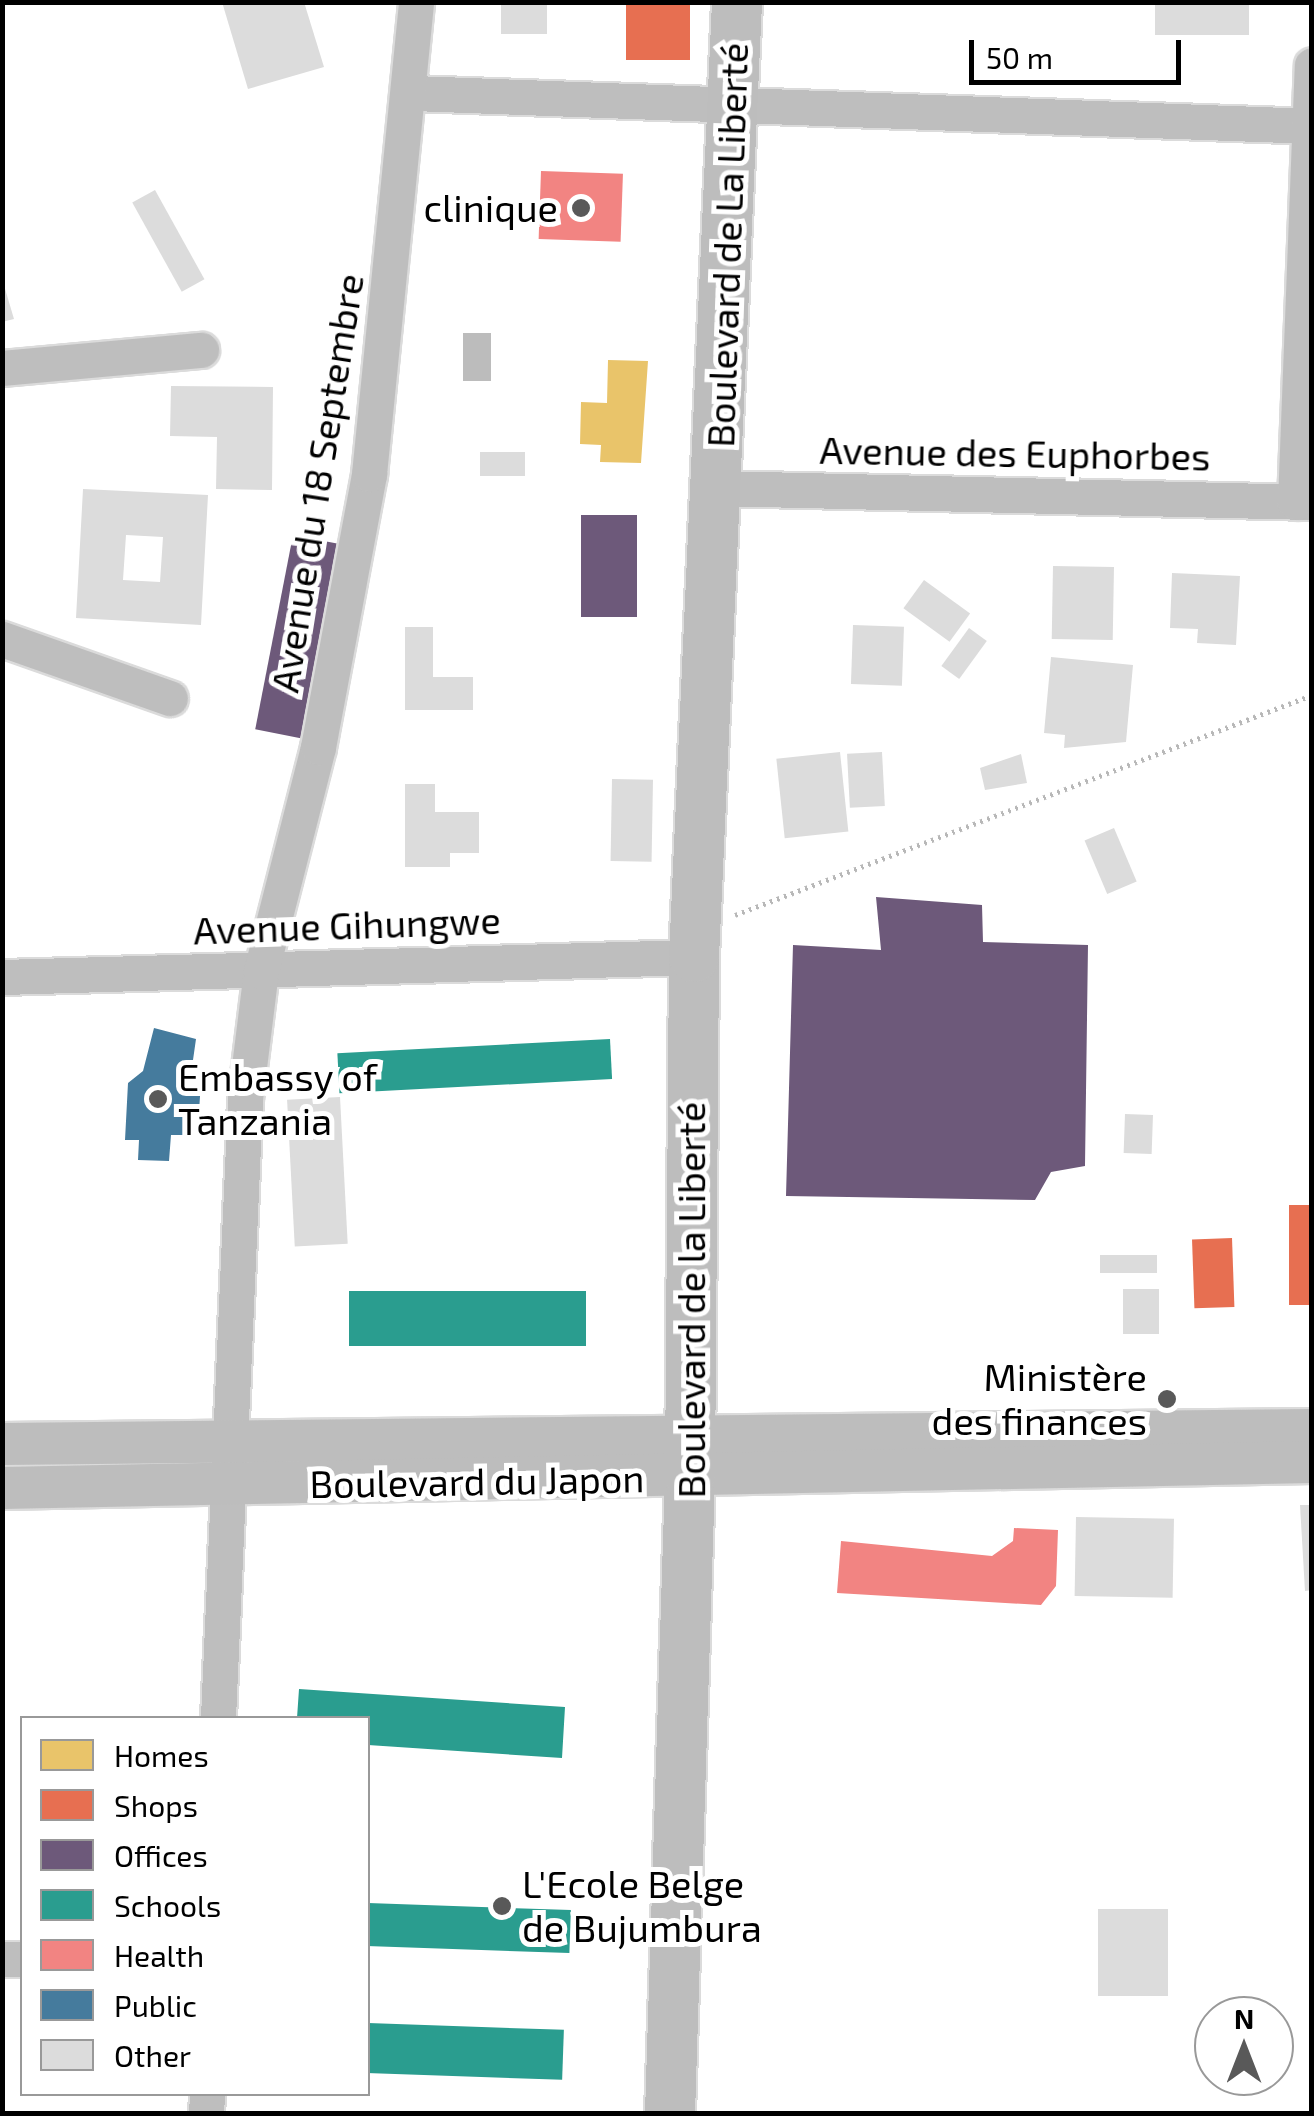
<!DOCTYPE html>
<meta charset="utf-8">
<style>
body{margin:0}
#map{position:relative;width:1314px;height:2116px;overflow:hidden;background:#fff;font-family:"Exo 2",sans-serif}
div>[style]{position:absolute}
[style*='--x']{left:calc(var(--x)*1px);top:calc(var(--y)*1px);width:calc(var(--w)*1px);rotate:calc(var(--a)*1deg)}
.water>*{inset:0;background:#bcbcbc;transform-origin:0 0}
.homes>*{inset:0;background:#e9c46a}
.shops>*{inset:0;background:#e76f51;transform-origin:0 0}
.offices>*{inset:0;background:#6d597a;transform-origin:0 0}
.schools>*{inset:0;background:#2a9d8f;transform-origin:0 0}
.health>*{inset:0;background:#f28482;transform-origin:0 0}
.public>*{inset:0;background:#457b9d}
.building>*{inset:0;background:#dcdcdc;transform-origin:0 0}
.path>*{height:5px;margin-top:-2.5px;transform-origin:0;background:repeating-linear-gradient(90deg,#b8b8b8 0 2.5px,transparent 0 7.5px)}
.roads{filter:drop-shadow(2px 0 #dbdbdb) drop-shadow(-2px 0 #dbdbdb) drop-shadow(0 2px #dbdbdb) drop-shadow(0 -2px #dbdbdb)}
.minor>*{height:35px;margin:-17.5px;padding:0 17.5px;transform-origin:17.5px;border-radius:17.5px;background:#bebebe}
.major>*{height:42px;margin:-21px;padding:0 21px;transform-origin:21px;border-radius:21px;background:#bdbdbd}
.highway>*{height:50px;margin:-25px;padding:0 25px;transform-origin:25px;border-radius:25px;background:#bdbdbd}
.dots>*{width:28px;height:28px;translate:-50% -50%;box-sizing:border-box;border:5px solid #fff;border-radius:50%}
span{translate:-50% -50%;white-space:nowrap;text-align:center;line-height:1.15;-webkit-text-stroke:10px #fff;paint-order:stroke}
.poi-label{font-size:38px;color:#000}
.right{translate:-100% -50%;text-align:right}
.left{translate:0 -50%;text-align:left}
.street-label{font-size:38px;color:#000}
.frame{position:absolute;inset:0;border:5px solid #000;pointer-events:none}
.legend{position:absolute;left:20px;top:1716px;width:350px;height:380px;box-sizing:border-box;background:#fff;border:2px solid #999;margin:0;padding:12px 18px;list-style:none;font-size:30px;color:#000}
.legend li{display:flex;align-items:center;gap:20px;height:50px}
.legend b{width:50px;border:2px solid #999}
.north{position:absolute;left:1194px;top:1996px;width:100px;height:100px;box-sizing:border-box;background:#fff;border:2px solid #999;border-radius:50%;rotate:0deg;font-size:28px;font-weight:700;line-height:40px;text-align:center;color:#000}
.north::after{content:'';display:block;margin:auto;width:35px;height:45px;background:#595959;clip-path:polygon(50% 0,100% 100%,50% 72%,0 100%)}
.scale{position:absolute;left:969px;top:40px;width:212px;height:45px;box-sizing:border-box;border:5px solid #000;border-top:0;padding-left:12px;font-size:30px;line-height:35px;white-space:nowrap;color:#000;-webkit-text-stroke:8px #fff;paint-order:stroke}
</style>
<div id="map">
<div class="water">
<div style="left:463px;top:333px;width:28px;height:48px"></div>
</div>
<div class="homes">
<div style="clip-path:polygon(608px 360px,648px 361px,641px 463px,600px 462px,601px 445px,580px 444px,581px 402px,607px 403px)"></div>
</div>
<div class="shops">
<div style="left:626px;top:2px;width:64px;height:58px"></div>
<div style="left:1289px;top:1205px;width:23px;height:100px"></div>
<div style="left:1232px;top:1238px;width:69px;height:40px;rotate:88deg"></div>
</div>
<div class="offices">
<div style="left:581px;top:515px;width:56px;height:102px"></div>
<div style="left:293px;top:535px;width:54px;height:198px;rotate:11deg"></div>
<div style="clip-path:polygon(876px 897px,982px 905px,983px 942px,1088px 945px,1085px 1166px,1051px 1172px,1035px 1200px,786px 1196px,793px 945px,881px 950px)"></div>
</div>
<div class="schools">
<div style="left:610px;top:1039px;width:40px;height:273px;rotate:87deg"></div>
<div style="left:586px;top:1291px;width:55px;height:237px;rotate:90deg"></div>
<div style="clip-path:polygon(299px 1689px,565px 1707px,562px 1758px,368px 1745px,368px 1718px,297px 1718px)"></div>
<div style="left:368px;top:1903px;width:203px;height:43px;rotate:2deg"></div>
<div style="left:368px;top:2023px;width:196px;height:50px;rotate:2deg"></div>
</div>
<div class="health">
<div style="left:541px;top:171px;width:82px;height:68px;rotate:2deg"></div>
<div style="clip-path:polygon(1014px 1528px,1058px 1530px,1056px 1586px,1041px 1605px,837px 1593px,841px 1541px,992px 1556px,1013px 1541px)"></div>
</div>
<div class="public">
<div style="clip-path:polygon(154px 1028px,196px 1039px,190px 1081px,201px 1081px,199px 1112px,187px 1115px,185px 1135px,171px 1135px,169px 1161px,138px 1160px,139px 1140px,125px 1140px,128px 1083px,143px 1071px)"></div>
</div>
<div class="building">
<div style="clip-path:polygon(222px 2px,304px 2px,324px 67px,248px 89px)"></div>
<div style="left:501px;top:2px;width:46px;height:32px"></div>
<div style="left:1155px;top:2px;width:94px;height:33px"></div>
<div style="left:155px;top:190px;width:102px;height:26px;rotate:61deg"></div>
<div style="clip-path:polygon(3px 282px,14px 319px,2px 322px,2px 283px)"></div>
<div style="clip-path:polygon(171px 386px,273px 387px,272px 490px,216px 489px,217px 437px,170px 436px)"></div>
<div style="left:480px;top:452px;width:45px;height:24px"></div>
<div style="clip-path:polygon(evenodd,83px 489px,208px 495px,201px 625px,76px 618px,83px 489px,126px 535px,163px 537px,160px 582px,123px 580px,126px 535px)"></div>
<div style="left:1053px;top:566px;width:61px;height:73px;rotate:1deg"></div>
<div style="clip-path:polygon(1172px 573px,1240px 576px,1236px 645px,1197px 643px,1198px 629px,1170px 628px)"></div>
<div style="left:924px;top:580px;width:57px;height:35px;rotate:36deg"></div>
<div style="left:853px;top:625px;width:51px;height:59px;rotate:2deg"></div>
<div style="clip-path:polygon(405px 627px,433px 627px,433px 677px,473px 677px,473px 710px,405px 710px)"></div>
<div style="left:969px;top:628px;width:22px;height:47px;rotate:36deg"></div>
<div style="clip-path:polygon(1051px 657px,1133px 665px,1126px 742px,1064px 748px,1065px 735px,1044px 733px)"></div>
<div style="left:840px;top:752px;width:80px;height:64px;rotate:84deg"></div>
<div style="left:882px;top:752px;width:54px;height:35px;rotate:87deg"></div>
<div style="clip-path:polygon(1021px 754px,1027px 783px,985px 790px,980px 768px)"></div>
<div style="left:612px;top:779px;width:41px;height:82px;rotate:1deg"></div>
<div style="clip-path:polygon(405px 784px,435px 784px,435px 812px,479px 812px,479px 853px,450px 853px,450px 867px,405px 867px)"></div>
<div style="left:1114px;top:828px;width:58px;height:32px;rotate:67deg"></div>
<div style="left:340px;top:1097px;width:147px;height:53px;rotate:87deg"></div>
<div style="left:1125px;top:1114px;width:28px;height:39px;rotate:2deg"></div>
<div style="left:1100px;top:1255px;width:57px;height:18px"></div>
<div style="left:1123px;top:1289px;width:36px;height:45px"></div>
<div style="clip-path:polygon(1300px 1505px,1312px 1505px,1312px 1590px,1305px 1591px)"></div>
<div style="left:1076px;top:1517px;width:98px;height:79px;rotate:1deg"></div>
<div style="left:1098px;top:1909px;width:70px;height:87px"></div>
</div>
<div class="path">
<div style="--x:735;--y:915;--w:618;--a:-20.87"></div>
</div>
<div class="roads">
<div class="minor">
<div style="--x:413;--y:93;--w:900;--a:2.1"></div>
<div style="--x:2;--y:368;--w:200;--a:-5.2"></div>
<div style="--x:717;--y:488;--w:595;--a:1.35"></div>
<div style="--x:1295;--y:502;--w:437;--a:-87.8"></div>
<div style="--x:2;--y:639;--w:178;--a:19.4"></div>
<div style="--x:2;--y:977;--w:692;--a:-1.66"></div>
<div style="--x:218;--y:1718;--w:620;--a:-87.5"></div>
<div style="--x:245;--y:1099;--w:129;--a:-82.9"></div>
<div style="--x:261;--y:971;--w:231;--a:-75.7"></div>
<div style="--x:318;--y:747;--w:278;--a:-79.4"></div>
<div style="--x:369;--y:474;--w:474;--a:-84.3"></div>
<div style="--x:2;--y:1959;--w:20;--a:0"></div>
<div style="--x:206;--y:2114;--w:20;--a:-87"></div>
</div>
<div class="major">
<div style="--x:2;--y:1444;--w:1310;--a:-0.61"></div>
<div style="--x:2;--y:1488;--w:1310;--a:-1.14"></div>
</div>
<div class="highway">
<div style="--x:670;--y:2114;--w:637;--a:-88.2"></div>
<div style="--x:690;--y:1477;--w:520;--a:-89.56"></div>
<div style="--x:694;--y:957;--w:956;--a:-87.42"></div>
</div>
</div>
<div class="dots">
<div style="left:581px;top:208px;background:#595959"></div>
<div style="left:158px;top:1099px;background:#595959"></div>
<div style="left:1167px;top:1399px;background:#595959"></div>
<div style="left:502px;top:1906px;background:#595959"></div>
</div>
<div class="poi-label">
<span class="right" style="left:558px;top:208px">clinique</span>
<span class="left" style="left:178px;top:1099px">Embassy of<br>Tanzania</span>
<span class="right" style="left:1147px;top:1399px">Ministère<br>des finances</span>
<span class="left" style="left:522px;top:1906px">L'Ecole Belge<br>de Bujumbura</span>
</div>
<div class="street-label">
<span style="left:727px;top:245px;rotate:-88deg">Boulevard de La Liberté</span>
<span style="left:1015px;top:453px;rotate:1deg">Avenue des Euphorbes</span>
<span style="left:317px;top:483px;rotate:-81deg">Avenue du 18 Septembre</span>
<span style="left:347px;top:925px;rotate:-2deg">Avenue Gihungwe</span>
<span style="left:691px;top:1300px;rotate:-90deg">Boulevard de la Liberté</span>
<span style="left:477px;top:1481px;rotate:-1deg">Boulevard du Japon</span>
</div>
<div class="frame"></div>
<ul class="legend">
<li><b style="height:28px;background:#e9c46a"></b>Homes</li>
<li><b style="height:28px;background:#e76f51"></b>Shops</li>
<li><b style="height:28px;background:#6d597a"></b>Offices</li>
<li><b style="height:28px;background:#2a9d8f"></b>Schools</li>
<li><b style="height:28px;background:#f28482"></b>Health</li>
<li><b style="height:28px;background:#457b9d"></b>Public</li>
<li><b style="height:28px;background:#dcdcdc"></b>Other</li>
</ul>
<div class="north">N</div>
<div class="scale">50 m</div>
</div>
